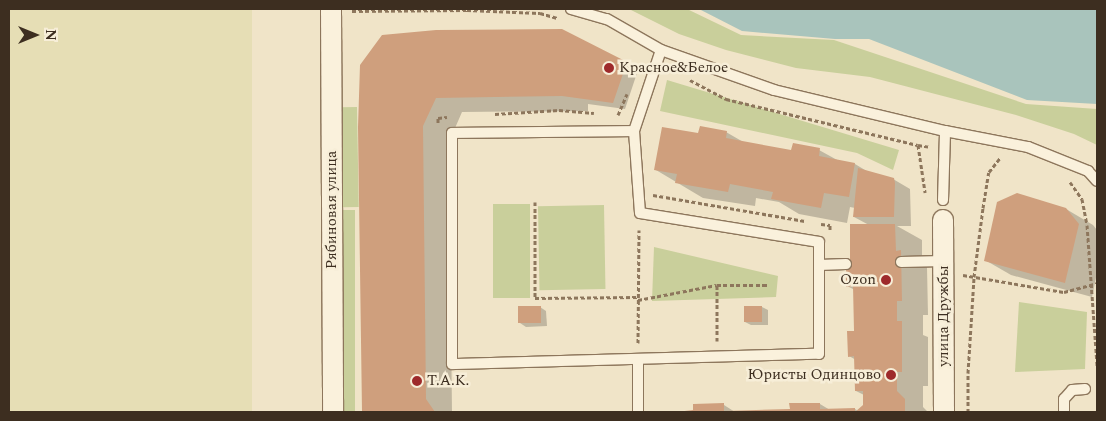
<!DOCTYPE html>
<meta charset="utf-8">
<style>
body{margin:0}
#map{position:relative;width:1106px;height:421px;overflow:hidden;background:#f0e4c8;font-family:Spectral,serif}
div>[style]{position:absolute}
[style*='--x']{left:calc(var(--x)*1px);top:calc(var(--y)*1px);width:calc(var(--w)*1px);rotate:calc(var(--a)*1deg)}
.farmland>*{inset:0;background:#e6deb5;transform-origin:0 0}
.green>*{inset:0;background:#c9cf9b;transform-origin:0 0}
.water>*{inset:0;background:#a9c4bc}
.shadow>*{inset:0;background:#0003}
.building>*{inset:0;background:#cf9f7d;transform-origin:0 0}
.path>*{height:3px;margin-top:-1.5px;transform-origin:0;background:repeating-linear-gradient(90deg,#8d765c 0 4px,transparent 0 6.5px)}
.roads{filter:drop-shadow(1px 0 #8d765c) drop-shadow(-1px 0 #8d765c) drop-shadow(0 1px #8d765c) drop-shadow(0 -1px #8d765c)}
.lane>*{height:10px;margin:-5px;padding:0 5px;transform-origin:5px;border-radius:5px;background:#faf1dc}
.street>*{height:20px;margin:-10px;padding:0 10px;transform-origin:10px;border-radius:10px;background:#faf1dc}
.dots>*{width:14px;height:14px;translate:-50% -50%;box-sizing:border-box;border:2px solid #f7eed8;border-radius:50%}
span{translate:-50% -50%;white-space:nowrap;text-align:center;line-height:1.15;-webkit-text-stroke:5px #f7eed8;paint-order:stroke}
.poi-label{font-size:15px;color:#3d2e20}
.left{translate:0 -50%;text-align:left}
.right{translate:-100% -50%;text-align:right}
.street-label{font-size:15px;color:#3d2e20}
.frame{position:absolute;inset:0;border:10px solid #3d2e20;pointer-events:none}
.north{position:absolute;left:10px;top:10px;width:50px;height:50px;-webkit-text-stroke:4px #f7eed8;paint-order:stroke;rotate:90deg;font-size:14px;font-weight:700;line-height:20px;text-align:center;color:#3d2e20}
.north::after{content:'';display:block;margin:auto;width:18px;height:22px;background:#3d2e20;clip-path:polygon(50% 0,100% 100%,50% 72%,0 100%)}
</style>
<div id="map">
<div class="farmland">
<div style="left:9px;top:9px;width:243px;height:403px"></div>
</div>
<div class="green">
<div style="clip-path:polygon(629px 9px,687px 9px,741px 35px,834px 40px,1026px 104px,1097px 109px,1097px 145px,1074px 134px,1016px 115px,870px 77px,796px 68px,726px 50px,679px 34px)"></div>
<div style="clip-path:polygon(667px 80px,899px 150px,893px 170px,857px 153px,660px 111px)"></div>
<div style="left:357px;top:107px;width:100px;height:16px;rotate:89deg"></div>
<div style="left:493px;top:204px;width:37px;height:94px"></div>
<div style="left:604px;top:205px;width:84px;height:66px;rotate:89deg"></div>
<div style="left:339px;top:210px;width:16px;height:202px"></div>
<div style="clip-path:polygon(654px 247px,778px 276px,776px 297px,652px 301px)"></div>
<div style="clip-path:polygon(1019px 302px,1087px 312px,1085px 369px,1015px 372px)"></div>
</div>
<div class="water">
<div style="clip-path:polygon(699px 9px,1097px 9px,1097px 104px,1027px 100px,869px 39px,835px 39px,742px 31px)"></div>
</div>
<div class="shadow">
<div style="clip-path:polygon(626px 63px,638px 70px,625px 109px,588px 104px,588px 111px,462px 112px,449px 142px,452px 412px,363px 412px,360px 127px,361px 66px)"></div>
<div style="clip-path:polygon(726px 132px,745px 143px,792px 151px,819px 150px,839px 161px,855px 164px,870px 173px,893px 179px,910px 189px,911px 226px,897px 226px,922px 240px,922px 264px,927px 267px,928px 315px,923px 315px,923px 335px,928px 337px,928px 386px,923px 386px,923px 407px,928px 412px,665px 412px,695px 412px,724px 405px,735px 412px,791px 410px,820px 404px,830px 410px,855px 409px,858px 411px,864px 406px,864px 395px,856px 391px,856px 360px,849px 356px,855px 332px,855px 290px,847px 286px,852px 262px,869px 225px,854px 217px,855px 208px,850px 207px,847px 223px,799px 214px,779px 202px,756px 198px,755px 206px,703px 198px,656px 170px,699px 135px)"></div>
<div style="clip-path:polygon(1066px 209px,1093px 225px,1097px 230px,1097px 273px,1092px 297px,1011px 275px,985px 260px)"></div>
<div style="clip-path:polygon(540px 307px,546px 311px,547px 326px,526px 327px,520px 323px)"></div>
<div style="clip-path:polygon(762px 307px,768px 310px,768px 325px,751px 325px,745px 322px)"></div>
</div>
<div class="building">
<div style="clip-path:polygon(562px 29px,627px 62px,613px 103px,562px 96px,436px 98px,423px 126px,426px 399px,435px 412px,362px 412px,358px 127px,360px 65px,382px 35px,436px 30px)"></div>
<div style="clip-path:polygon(700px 126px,727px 131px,726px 138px,791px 150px,793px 143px,820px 148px,819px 156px,855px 163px,849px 197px,824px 193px,821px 208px,771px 199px,773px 192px,730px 184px,728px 192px,675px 183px,677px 174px,654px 170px,662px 127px,698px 133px)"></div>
<div style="clip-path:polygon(858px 168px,894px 178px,895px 183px,894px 217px,853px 217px)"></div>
<div style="clip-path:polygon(1017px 193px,1066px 208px,1079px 224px,1065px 283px,984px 261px,997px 202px)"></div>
<div style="clip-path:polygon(850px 224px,895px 224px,896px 251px,901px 250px,902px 301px,897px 301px,897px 321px,902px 321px,902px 372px,897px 372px,897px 391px,905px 399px,905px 412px,676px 412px,693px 410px,693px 404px,724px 403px,724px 411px,790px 409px,789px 403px,820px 403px,820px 409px,855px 408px,855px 412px,863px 405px,863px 391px,855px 391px,854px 356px,848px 357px,847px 331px,854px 331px,853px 286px,846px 287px,846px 261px,850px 261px)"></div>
<div style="left:541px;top:306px;width:17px;height:23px;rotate:90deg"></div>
<div style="left:744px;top:306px;width:18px;height:16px"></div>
</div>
<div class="path">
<div style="--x:352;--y:11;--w:115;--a:-0.5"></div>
<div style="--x:467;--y:10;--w:73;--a:2.4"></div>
<div style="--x:540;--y:13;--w:18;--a:16"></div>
<div style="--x:690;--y:80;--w:41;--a:27.8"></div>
<div style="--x:726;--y:99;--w:197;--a:13.5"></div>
<div style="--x:918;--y:145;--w:48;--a:81.5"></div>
<div style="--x:495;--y:114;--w:64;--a:-3.6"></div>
<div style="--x:559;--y:110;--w:35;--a:5"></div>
<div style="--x:618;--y:115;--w:23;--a:-67"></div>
<div style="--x:438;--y:123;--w:5;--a:-90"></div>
<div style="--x:438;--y:118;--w:9;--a:-6"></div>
<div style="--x:918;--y:145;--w:12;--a:9"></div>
<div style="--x:1070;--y:182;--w:21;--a:55"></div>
<div style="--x:1082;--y:199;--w:26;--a:79"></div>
<div style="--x:1087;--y:225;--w:141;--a:85.9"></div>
<div style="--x:653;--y:195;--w:154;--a:9.7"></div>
<div style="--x:535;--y:202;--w:96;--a:90"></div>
<div style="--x:535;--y:298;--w:103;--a:-0.6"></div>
<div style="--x:821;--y:224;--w:9;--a:6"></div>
<div style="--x:830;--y:225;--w:5;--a:90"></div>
<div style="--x:963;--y:275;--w:102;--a:9.6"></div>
<div style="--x:1064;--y:292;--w:34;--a:-15"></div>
<div style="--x:638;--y:300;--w:80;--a:-10.8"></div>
<div style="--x:717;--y:285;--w:51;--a:0"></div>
<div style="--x:717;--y:341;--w:56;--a:-90"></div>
<div style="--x:638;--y:343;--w:113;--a:-89.5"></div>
<div style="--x:968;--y:412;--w:39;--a:-90"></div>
<div style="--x:968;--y:373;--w:96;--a:-86.4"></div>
<div style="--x:974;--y:277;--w:70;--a:-82.6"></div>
<div style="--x:983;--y:208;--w:36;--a:-81"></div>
<div style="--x:989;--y:172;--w:18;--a:-52"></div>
</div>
<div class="roads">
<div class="lane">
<div style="--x:571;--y:9;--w:37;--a:16"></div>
<div style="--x:607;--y:19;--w:62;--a:29.9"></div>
<div style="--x:661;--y:50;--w:120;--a:19.5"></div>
<div style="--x:774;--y:90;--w:176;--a:13.5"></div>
<div style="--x:945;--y:131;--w:85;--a:10.9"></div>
<div style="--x:1028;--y:147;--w:65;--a:21.8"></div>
<div style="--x:1088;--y:171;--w:13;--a:48"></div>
<div style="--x:634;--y:131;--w:182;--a:179.4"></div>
<div style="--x:452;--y:133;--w:231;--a:90"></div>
<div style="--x:452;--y:364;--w:367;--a:-1.6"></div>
<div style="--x:819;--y:354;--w:112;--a:-90"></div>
<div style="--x:819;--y:242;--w:181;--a:-170.8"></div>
<div style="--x:640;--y:213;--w:82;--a:-94.2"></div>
<div style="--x:634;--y:131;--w:85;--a:-71.6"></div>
<div style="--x:943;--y:200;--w:69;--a:-88.3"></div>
<div style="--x:901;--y:262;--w:42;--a:-1.4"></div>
<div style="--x:819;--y:265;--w:27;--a:-2"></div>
<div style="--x:638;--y:359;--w:53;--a:90"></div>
<div style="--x:1064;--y:412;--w:13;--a:-90"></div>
<div style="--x:1064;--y:399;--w:12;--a:-48"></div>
<div style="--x:1072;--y:390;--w:13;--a:-4"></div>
</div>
<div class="street">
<div style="--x:331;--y:9;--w:403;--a:89.7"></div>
<div style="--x:943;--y:220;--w:192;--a:89.7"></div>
</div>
</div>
<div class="dots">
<div style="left:609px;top:68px;background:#9e2a2b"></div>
<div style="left:886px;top:280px;background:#9e2a2b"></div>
<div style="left:891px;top:375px;background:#9e2a2b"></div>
<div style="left:417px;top:381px;background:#9e2a2b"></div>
</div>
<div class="poi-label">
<span class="left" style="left:619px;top:68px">Красное&amp;Белое</span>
<span class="right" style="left:876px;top:280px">Ozon</span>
<span class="right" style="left:881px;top:375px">Юристы Одинцово</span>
<span class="left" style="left:427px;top:381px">Т.А.К.</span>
</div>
<div class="street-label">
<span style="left:332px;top:210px;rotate:-90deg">Рябиновая улица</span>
<span style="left:944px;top:316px;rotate:-90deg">улица Дружбы</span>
</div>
<div class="frame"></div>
<div class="north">N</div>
</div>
